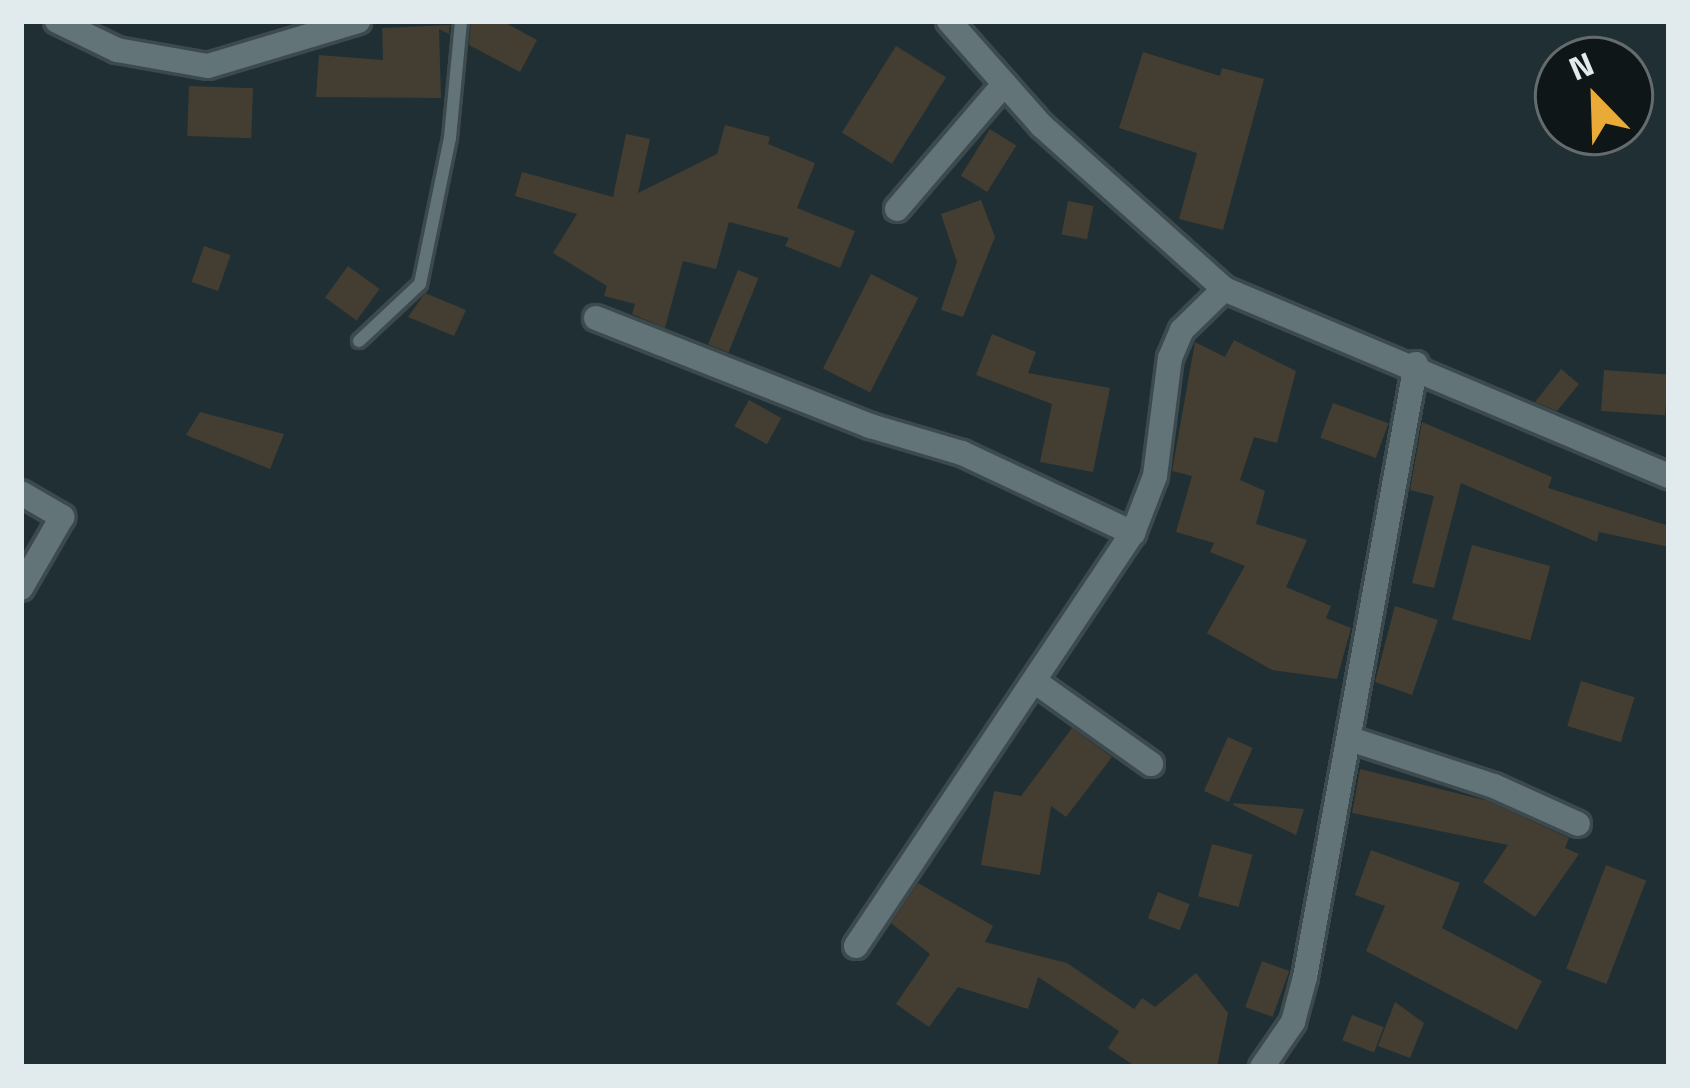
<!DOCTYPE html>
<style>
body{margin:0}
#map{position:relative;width:1690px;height:1088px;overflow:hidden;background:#202f33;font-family:"Titillium Web",sans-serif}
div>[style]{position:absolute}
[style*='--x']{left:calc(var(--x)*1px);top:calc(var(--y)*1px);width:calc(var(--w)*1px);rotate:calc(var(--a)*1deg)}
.building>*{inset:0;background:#443d32;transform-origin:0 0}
.roads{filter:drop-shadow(3px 0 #3d4a4d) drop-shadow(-3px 0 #3d4a4d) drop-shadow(0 3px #3d4a4d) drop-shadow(0 -3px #3d4a4d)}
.lane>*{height:12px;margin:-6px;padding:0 6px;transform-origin:6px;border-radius:6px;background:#637479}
.street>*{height:24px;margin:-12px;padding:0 12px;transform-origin:12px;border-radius:12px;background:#637479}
span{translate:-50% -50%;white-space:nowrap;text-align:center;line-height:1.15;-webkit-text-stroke:12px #0f1618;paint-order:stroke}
.frame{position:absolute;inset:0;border:24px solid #e1eaed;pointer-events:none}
.north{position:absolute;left:1534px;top:36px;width:120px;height:120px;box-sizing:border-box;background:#0f1618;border:3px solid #636b6d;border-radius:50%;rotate:337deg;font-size:33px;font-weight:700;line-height:48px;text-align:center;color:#e1eaed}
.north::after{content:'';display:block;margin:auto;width:42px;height:54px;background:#eaaa38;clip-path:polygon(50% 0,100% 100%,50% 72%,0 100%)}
</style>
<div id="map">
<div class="building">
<div style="clip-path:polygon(471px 21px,502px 21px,537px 40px,520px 72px,469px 45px)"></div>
<div style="clip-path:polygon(450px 25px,449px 34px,439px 29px,441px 98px,316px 97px,319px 55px,383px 60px,382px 28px)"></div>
<div style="left:896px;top:46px;width:59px;height:102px;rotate:32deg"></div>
<div style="clip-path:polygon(1143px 52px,1220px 76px,1222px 68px,1264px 79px,1223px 230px,1179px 219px,1197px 153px,1119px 128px)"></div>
<div style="left:189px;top:86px;width:64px;height:50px;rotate:2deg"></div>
<div style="clip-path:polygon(725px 125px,770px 137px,768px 144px,815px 163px,797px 208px,855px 231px,840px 268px,785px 246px,789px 238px,729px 222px,716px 269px,683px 261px,665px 328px,632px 314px,635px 304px,604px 296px,607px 286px,553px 253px,577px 214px,515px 196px,522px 172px,613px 197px,626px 134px,650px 139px,638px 193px,717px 154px)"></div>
<div style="left:990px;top:129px;width:31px;height:55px;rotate:32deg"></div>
<div style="clip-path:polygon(981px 200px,995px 237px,963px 317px,941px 310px,957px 262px,941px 214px)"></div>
<div style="left:1068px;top:201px;width:26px;height:34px;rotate:11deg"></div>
<div style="left:204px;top:246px;width:28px;height:38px;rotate:19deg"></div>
<div style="left:348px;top:266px;width:39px;height:39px;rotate:36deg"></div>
<div style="left:738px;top:270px;width:22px;height:80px;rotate:22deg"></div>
<div style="left:871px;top:274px;width:53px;height:106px;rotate:27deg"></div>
<div style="clip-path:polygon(425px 293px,466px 310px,454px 336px,408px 317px)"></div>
<div style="clip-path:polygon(992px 334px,1036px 352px,1028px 373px,1110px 388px,1093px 472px,1040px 462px,1052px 404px,976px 375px)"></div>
<div style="clip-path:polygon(1234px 340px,1296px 371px,1277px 443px,1254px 437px,1240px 480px,1265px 491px,1256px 524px,1307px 540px,1286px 587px,1331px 606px,1326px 618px,1351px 628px,1337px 679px,1272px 670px,1207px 633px,1245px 566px,1210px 552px,1214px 543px,1176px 532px,1192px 476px,1172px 471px,1195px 342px,1225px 357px)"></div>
<div style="clip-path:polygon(1561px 369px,1579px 384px,1557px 411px,1535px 402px)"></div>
<div style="left:1604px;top:370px;width:64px;height:41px;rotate:4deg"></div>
<div style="left:749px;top:400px;width:37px;height:30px;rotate:29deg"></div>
<div style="left:1333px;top:403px;width:59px;height:37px;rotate:20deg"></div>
<div style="clip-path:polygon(200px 412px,284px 434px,270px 469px,186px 435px)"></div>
<div style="clip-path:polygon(1422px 422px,1552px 477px,1548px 488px,1669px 526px,1669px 547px,1599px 532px,1597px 542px,1461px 483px,1434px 588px,1412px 583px,1434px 496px,1410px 490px)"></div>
<div style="left:1472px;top:545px;width:81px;height:77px;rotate:15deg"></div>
<div style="clip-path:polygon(1395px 606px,1438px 620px,1412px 695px,1375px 682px)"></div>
<div style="left:1581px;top:681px;width:56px;height:47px;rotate:17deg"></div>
<div style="clip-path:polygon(1072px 728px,1112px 757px,1066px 817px,1051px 806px,1040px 875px,981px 865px,994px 791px,1021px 796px)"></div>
<div style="left:1228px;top:737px;width:27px;height:59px;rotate:24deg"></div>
<div style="clip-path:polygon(1360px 769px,1488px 801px,1569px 838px,1565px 848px,1579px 854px,1535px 917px,1483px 882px,1508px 845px,1352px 813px)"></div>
<div style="clip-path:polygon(1234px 803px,1304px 809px,1296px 835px,1233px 805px)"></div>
<div style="left:1212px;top:844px;width:42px;height:54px;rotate:15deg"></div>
<div style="clip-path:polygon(1371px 850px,1460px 883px,1442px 928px,1542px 981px,1517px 1030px,1366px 951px,1385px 906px,1355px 895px)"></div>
<div style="left:1606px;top:865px;width:43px;height:111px;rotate:21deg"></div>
<div style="clip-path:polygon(918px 883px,993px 926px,985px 942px,1067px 963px,1134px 1009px,1142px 998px,1155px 1007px,1196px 973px,1228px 1013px,1217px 1067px,1136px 1067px,1108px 1048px,1119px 1031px,1038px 977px,1028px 1009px,958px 987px,929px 1027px,896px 1004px,930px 954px,891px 923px)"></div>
<div style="left:1158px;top:892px;width:34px;height:28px;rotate:21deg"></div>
<div style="left:1262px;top:961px;width:29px;height:49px;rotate:20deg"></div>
<div style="clip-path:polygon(1395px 1002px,1424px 1023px,1410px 1058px,1378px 1046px)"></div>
<div style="left:1352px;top:1015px;width:34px;height:27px;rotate:21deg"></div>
</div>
<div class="roads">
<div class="lane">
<div style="--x:359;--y:341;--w:83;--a:-43.1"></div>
<div style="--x:420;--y:284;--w:149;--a:-78.4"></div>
<div style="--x:450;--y:138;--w:118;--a:-84.6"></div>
</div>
<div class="street">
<div style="--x:57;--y:21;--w:67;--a:25.8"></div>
<div style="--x:117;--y:50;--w:92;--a:10"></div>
<div style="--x:208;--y:66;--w:157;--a:-16.7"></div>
<div style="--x:949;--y:21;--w:140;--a:48.5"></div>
<div style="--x:1042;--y:126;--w:244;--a:41.8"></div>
<div style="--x:1224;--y:289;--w:483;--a:22.8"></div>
<div style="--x:897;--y:209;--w:165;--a:-49.4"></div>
<div style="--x:596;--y:318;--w:295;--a:21.5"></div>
<div style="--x:870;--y:426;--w:96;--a:16.4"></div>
<div style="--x:962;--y:453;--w:189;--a:25.1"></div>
<div style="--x:21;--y:493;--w:48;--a:30.3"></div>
<div style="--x:62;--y:517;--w:82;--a:120"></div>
<div style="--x:1037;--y:683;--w:140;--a:35.4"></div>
<div style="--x:1350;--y:739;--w:151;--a:18.1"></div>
<div style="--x:1494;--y:786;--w:92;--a:24.3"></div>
<div style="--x:856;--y:946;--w:497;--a:-56.2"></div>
<div style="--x:1133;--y:533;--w:61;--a:-68.9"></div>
<div style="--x:1155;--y:476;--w:119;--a:-82.8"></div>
<div style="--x:1170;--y:358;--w:30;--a:-67"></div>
<div style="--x:1182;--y:330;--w:59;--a:-44.3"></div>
<div style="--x:1262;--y:1067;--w:55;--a:-55.4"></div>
<div style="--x:1293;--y:1022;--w:47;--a:-75.1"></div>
<div style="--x:1305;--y:977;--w:623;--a:-79.74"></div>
</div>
</div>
<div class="frame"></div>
<div class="north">N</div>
</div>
